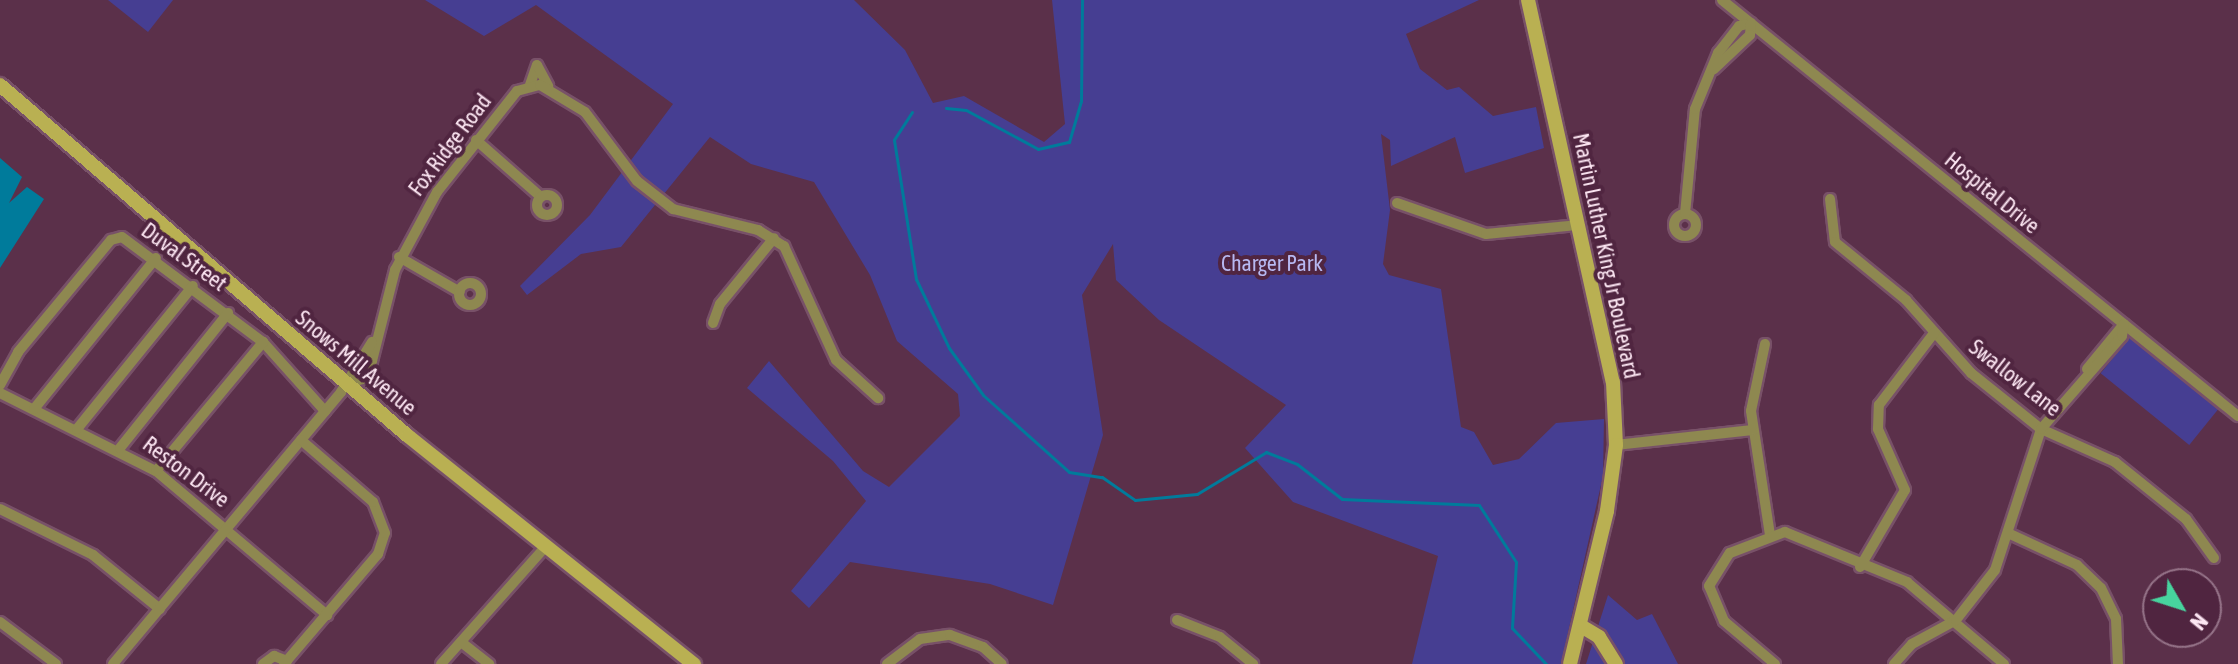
<!DOCTYPE html>
<style>
body{margin:0}
#map{position:relative;width:2238px;height:664px;overflow:hidden;background:#5b304a;font-family:"Asap Condensed",sans-serif}
div>[style]{position:absolute}
[style*='--x']{left:calc(var(--x)*1px);top:calc(var(--y)*1px);width:calc(var(--w)*1px);rotate:calc(var(--a)*1deg)}
.green>*{inset:0;background:#463e92;transform-origin:0 0}
.water>*{inset:0;background:#007b9b}
.stream>*{height:3px;margin:-1.5px;padding:0 1.5px;transform-origin:1.5px;border-radius:1.5px;background:#007b9b}
.roads{filter:drop-shadow(2px 0 #785168) drop-shadow(-2px 0 #785168) drop-shadow(0 2px #785168) drop-shadow(0 -2px #785168)}
.minor>*{height:10px;margin:-5px;padding:0 5px;transform-origin:5px;border-radius:5px;background:#8e8850}
.minor>.ring{margin:-5px;padding:0;box-sizing:content-box;background:none;border:10px solid #8e8850;border-radius:50%}
.secondary>*{height:14px;margin:-7px;padding:0 7px;transform-origin:7px;border-radius:7px;background:#b9b052}
span{translate:-50% -50%;white-space:nowrap;text-align:center;line-height:1.15;-webkit-text-stroke:8px #502540;paint-order:stroke}
.street-label{font-size:22px;color:#fde7f3}
.park-label{font-size:22px;color:#b7b8f1}
.north{position:absolute;left:2142px;top:568px;width:80px;height:80px;box-sizing:border-box;background:#502540;border:2px solid #957388;border-radius:50%;rotate:129deg;font-size:22px;font-weight:700;line-height:32px;text-align:center;color:#fde7f3}
.north::after{content:'';display:block;margin:auto;width:28px;height:36px;background:#47d49e;clip-path:polygon(50% 0,100% 100%,50% 72%,0 100%)}
</style>
<div id="map">
<div class="green">
<div style="clip-path:polygon(108px 0,173px 0,148px 32px)"></div>
<div style="clip-path:polygon(425px 0,854px 0,905px 50px,933px 103px,964px 96px,1044px 142px,1065px 124px,1052px 0,1479px 0,1406px 34px,1420px 69px,1447px 90px,1459px 87px,1493px 116px,1536px 107px,1544px 148px,1465px 173px,1455px 137px,1391px 166px,1390px 140px,1381px 134px,1390px 210px,1383px 264px,1389px 275px,1441px 289px,1461px 427px,1474px 432px,1493px 465px,1519px 459px,1556px 423px,1604px 419px,1603px 476px,1561px 664px,1412px 664px,1438px 556px,1293px 502px,1245px 448px,1286px 405px,1159px 320px,1116px 280px,1113px 244px,1082px 295px,1103px 435px,1053px 605px,990px 584px,850px 562px,809px 608px,791px 591px,866px 501px,833px 461px,747px 388px,769px 361px,863px 471px,889px 487px,960px 416px,958px 394px,897px 341px,870px 275px,814px 182px,751px 164px,710px 137px,621px 247px,581px 254px,527px 295px,520px 286px,590px 215px,673px 104px,536px 5px,484px 36px)"></div>
<div style="left:2134px;top:332px;width:114px;height:53px;rotate:39deg"></div>
<div style="clip-path:polygon(1608px 595px,1637px 620px,1652px 614px,1678px 664px,1586px 664px)"></div>
</div>
<div class="water">
<div style="clip-path:polygon(0 158px,22px 177px,9px 203px,27px 187px,44px 199px,0 268px)"></div>
</div>
<div class="stream">
<div style="--x:946;--y:108;--w:20;--a:6"></div>
<div style="--x:966;--y:110;--w:82;--a:28.4"></div>
<div style="--x:1038;--y:149;--w:32;--a:-13"></div>
<div style="--x:1069;--y:142;--w:43;--a:-73.7"></div>
<div style="--x:1081;--y:101;--w:101;--a:-89.4"></div>
<div style="--x:912;--y:112;--w:33;--a:123"></div>
<div style="--x:894;--y:140;--w:141;--a:81"></div>
<div style="--x:916;--y:279;--w:76;--a:64.4"></div>
<div style="--x:949;--y:348;--w:58;--a:54.1"></div>
<div style="--x:983;--y:395;--w:115;--a:41.8"></div>
<div style="--x:1069;--y:472;--w:33;--a:9"></div>
<div style="--x:1102;--y:477;--w:40;--a:34.9"></div>
<div style="--x:1135;--y:500;--w:62;--a:-5.5"></div>
<div style="--x:1197;--y:494;--w:81;--a:-31.3"></div>
<div style="--x:1266;--y:452;--w:33;--a:21"></div>
<div style="--x:1297;--y:464;--w:57;--a:37.9"></div>
<div style="--x:1342;--y:499;--w:137;--a:2.5"></div>
<div style="--x:1479;--y:505;--w:68;--a:57"></div>
<div style="--x:1516;--y:562;--w:66;--a:93.5"></div>
<div style="--x:1512;--y:628;--w:50;--a:46.6"></div>
</div>
<div class="roads">
<div class="minor">
<div style="--x:1722;--y:0;--w:663;--a:38.88"></div>
<div style="--x:530;--y:85;--w:21;--a:-71"></div>
<div style="--x:537;--y:65;--w:24;--a:62"></div>
<div style="--x:476;--y:140;--w:86;--a:41.2"></div>
<div class="ring" style="left:537px;top:195px;width:10px;height:10px"></div>
<div style="--x:1830;--y:199;--w:43;--a:83.4"></div>
<div style="--x:1835;--y:242;--w:92;--a:39.2"></div>
<div style="--x:1906;--y:300;--w:98;--a:48.3"></div>
<div style="--x:1971;--y:373;--w:90;--a:38.7"></div>
<div style="--x:2041;--y:429;--w:81;--a:24"></div>
<div style="--x:2115;--y:462;--w:91;--a:38.8"></div>
<div style="--x:2186;--y:519;--w:48;--a:54.3"></div>
<div style="--x:1397;--y:203;--w:94;--a:19.2"></div>
<div style="--x:1486;--y:234;--w:91;--a:-5.6"></div>
<div class="ring" style="left:1674px;top:214px;width:12px;height:12px"></div>
<div style="--x:1685;--y:214;--w:105;--a:-84.6"></div>
<div style="--x:1695;--y:109;--w:61;--a:-67.7"></div>
<div style="--x:1718;--y:53;--w:34;--a:-52"></div>
<div style="--x:1739;--y:26;--w:12;--a:-14"></div>
<div style="--x:1751;--y:23;--w:12;--a:95"></div>
<div style="--x:1750;--y:35;--w:50;--a:136.6"></div>
<div style="--x:399;--y:257;--w:70;--a:29.8"></div>
<div class="ring" style="left:459px;top:283px;width:12px;height:12px"></div>
<div style="--x:713;--y:323;--w:20;--a:-70"></div>
<div style="--x:720;--y:304;--w:85;--a:-50.7"></div>
<div style="--x:1765;--y:344;--w:68;--a:101.8"></div>
<div style="--x:1751;--y:411;--w:125;--a:81.3"></div>
<div style="--x:2087;--y:369;--w:58;--a:-50.6"></div>
<div style="--x:347;--y:384;--w:16;--a:-18"></div>
<div style="--x:362;--y:379;--w:21;--a:-61"></div>
<div style="--x:372;--y:361;--w:94;--a:-75.8"></div>
<div style="--x:395;--y:270;--w:89;--a:-61.7"></div>
<div style="--x:437;--y:192;--w:129;--a:-51.6"></div>
<div style="--x:517;--y:91;--w:24;--a:-15"></div>
<div style="--x:540;--y:85;--w:52;--a:31"></div>
<div style="--x:585;--y:112;--w:86;--a:53"></div>
<div style="--x:637;--y:181;--w:46;--a:37.9"></div>
<div style="--x:673;--y:209;--w:88;--a:13.9"></div>
<div style="--x:758;--y:230;--w:31;--a:32"></div>
<div style="--x:784;--y:246;--w:125;--a:65.5"></div>
<div style="--x:836;--y:360;--w:57;--a:42.1"></div>
<div style="--x:0;--y:385;--w:38;--a:-61"></div>
<div style="--x:18;--y:352;--w:146;--a:-50.3"></div>
<div style="--x:111;--y:240;--w:11;--a:-15"></div>
<div style="--x:122;--y:237;--w:176;--a:36.7"></div>
<div style="--x:263;--y:342;--w:93;--a:48.1"></div>
<div style="--x:0;--y:393;--w:174;--a:26.6"></div>
<div style="--x:156;--y:471;--w:224;--a:40.1"></div>
<div style="--x:34;--y:409;--w:194;--a:-51.1"></div>
<div style="--x:77;--y:429;--w:184;--a:-51"></div>
<div style="--x:1616;--y:445;--w:137;--a:-6.3"></div>
<div style="--x:120;--y:448;--w:173;--a:-51.3"></div>
<div style="--x:156;--y:471;--w:168;--a:-50.3"></div>
<div style="--x:0;--y:509;--w:104;--a:26.3"></div>
<div style="--x:93;--y:555;--w:86;--a:38.9"></div>
<div style="--x:2010;--y:534;--w:74;--a:24.8"></div>
<div style="--x:2077;--y:565;--w:33;--a:44"></div>
<div style="--x:2101;--y:588;--w:34;--a:64"></div>
<div style="--x:2116;--y:619;--w:45;--a:87.5"></div>
<div style="--x:1860;--y:567;--w:89;--a:-59.7"></div>
<div style="--x:1905;--y:490;--w:67;--a:-113.9"></div>
<div style="--x:1878;--y:429;--w:24;--a:-88"></div>
<div style="--x:1879;--y:405;--w:91;--a:-52.6"></div>
<div style="--x:1177;--y:620;--w:46;--a:21.6"></div>
<div style="--x:1220;--y:637;--w:43;--a:39.3"></div>
<div style="--x:0;--y:622;--w:70;--a:36.9"></div>
<div style="--x:461;--y:642;--w:36;--a:38"></div>
<div style="--x:113;--y:664;--w:355;--a:-50"></div>
<div style="--x:341;--y:392;--w:59;--a:-58.2"></div>
<div style="--x:263;--y:664;--w:14;--a:-36"></div>
<div style="--x:274;--y:656;--w:14;--a:21"></div>
<div style="--x:284;--y:664;--w:145;--a:-49.5"></div>
<div style="--x:378;--y:554;--w:22;--a:-72"></div>
<div style="--x:385;--y:533;--w:33;--a:-111"></div>
<div style="--x:373;--y:502;--w:95;--a:-139.3"></div>
<div style="--x:441;--y:664;--w:158;--a:-48.3"></div>
<div style="--x:887;--y:664;--w:41;--a:-37.1"></div>
<div style="--x:920;--y:639;--w:30;--a:-8"></div>
<div style="--x:950;--y:635;--w:35;--a:20"></div>
<div style="--x:983;--y:647;--w:25;--a:42"></div>
<div style="--x:1775;--y:664;--w:67;--a:-139.9"></div>
<div style="--x:1724;--y:621;--w:38;--a:-113"></div>
<div style="--x:1709;--y:586;--w:39;--a:-58"></div>
<div style="--x:1730;--y:553;--w:59;--a:-20.9"></div>
<div style="--x:1785;--y:532;--w:132;--a:22.3"></div>
<div style="--x:1907;--y:582;--w:127;--a:40.2"></div>
<div style="--x:1894;--y:664;--w:27;--a:-48"></div>
<div style="--x:1912;--y:644;--w:50;--a:-28.6"></div>
<div style="--x:1956;--y:620;--w:63;--a:-52"></div>
<div style="--x:1995;--y:570;--w:148;--a:-71.9"></div>
<div style="--x:2041;--y:429;--w:123;--a:-48.9"></div>
<div style="--x:2122;--y:336;--w:12;--a:-81"></div>
</div>
<div class="secondary">
<div style="--x:1528;--y:0;--w:391;--a:77.5"></div>
<div style="--x:1613;--y:382;--w:63;--a:87.3"></div>
<div style="--x:1616;--y:445;--w:67;--a:97.8"></div>
<div style="--x:1607;--y:511;--w:157;--a:103.6"></div>
<div style="--x:0;--y:85;--w:538;--a:40.71"></div>
<div style="--x:408;--y:436;--w:366;--a:38.6"></div>
<div style="--x:1581;--y:626;--w:21;--a:31"></div>
<div style="--x:1599;--y:637;--w:32;--a:58"></div>
</div>
</div>
<div class="street-label">
<span style="left:450px;top:145px;rotate:-53deg">Fox Ridge Road</span>
<span style="left:1992px;top:193px;rotate:39deg">Hospital Drive</span>
<span style="left:1606px;top:256px;rotate:78deg">Martin Luther King Jr Boulevard</span>
<span style="left:184px;top:257px;rotate:36deg">Duval Street</span>
<span style="left:356px;top:363px;rotate:40deg">Snows Mill Avenue</span>
<span style="left:2015px;top:378px;rotate:38deg">Swallow Lane</span>
<span style="left:186px;top:472px;rotate:37deg">Reston Drive</span>
</div>
<div class="park-label">
<span style="left:1272px;top:264px">Charger Park</span>
</div>
<div class="north">N</div>
</div>
